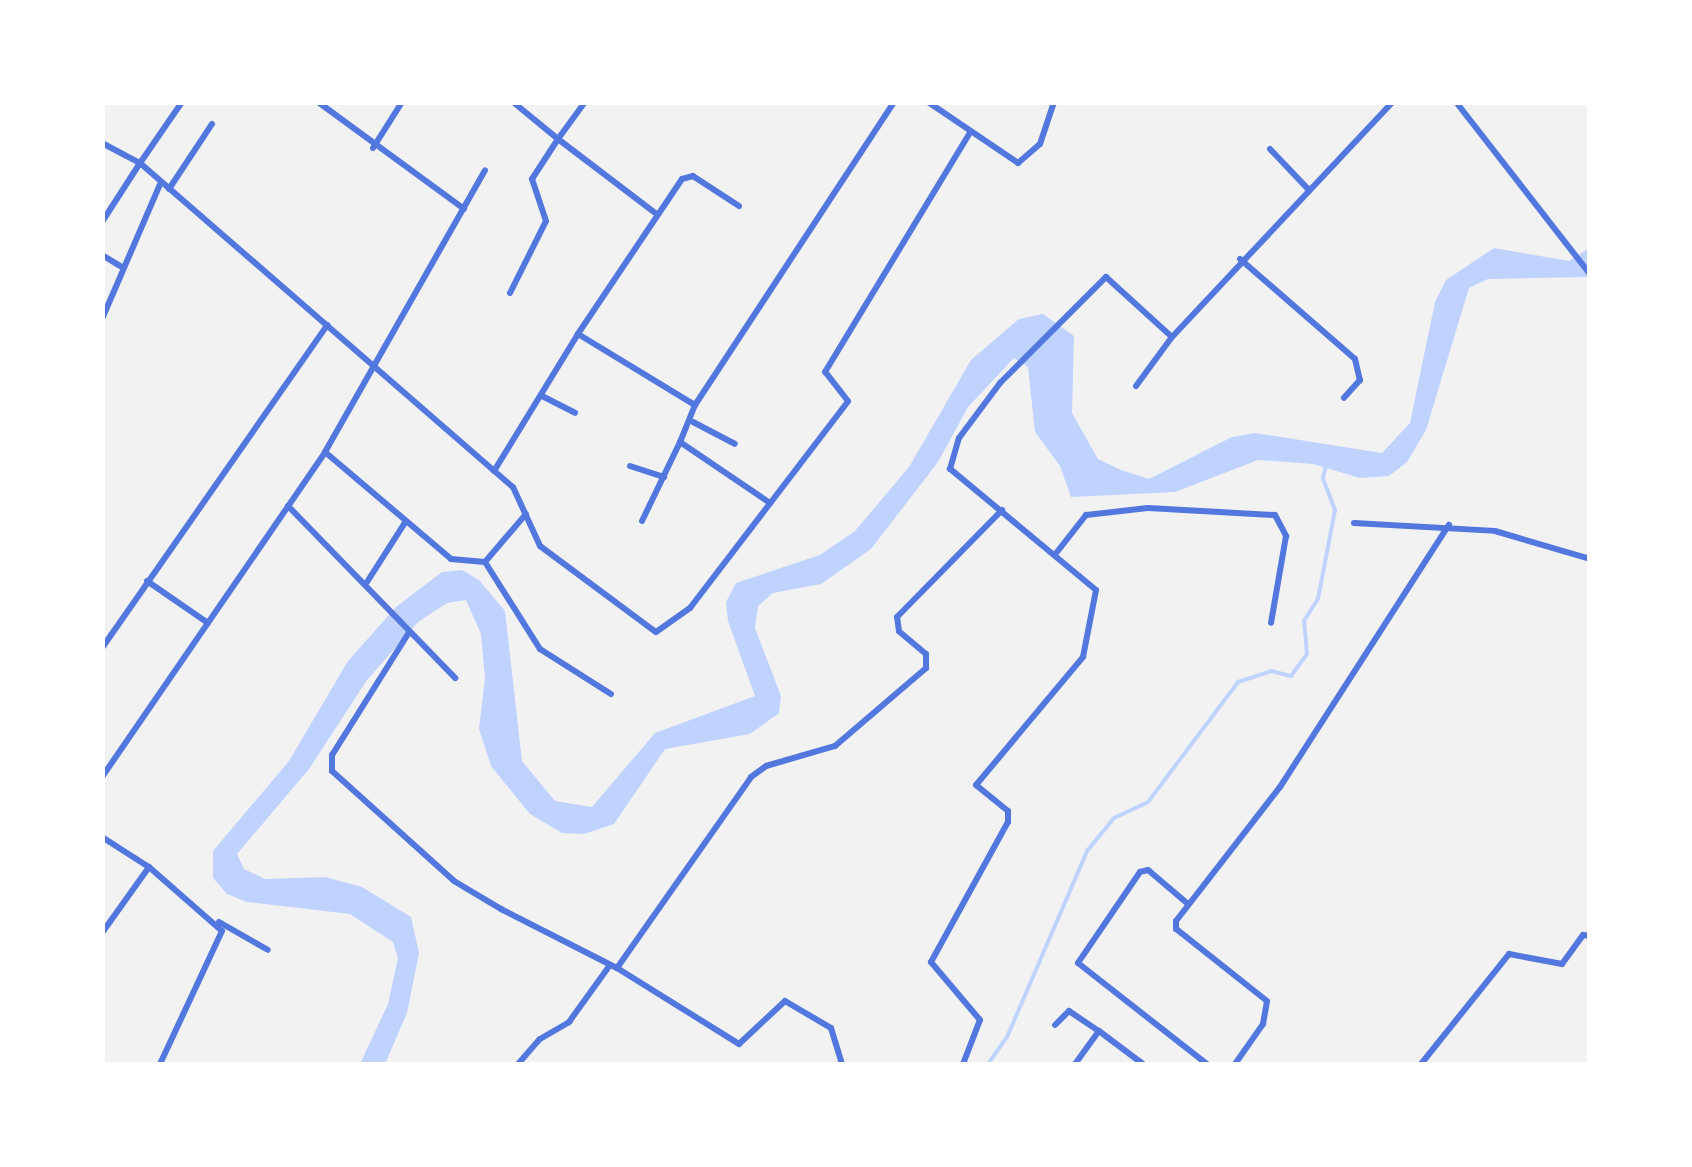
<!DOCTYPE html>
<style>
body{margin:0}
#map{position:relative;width:1692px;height:1167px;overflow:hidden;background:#f2f2f2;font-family:"Libre Baskerville",serif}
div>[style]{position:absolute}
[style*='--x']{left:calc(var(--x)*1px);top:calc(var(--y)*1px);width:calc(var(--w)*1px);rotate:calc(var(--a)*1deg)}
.water>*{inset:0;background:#bfd3fe}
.stream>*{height:4px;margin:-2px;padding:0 2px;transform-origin:2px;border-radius:2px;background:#bfd3fe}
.minor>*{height:6px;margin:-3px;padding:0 3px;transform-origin:3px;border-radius:3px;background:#5277de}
span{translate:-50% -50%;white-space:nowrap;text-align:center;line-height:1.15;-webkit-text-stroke:10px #fff;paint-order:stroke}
.frame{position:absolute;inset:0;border:105px solid #fff;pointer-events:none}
</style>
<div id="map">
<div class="water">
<div style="clip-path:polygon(1494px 248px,1569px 261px,1589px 248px,1589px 277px,1488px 279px,1469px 288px,1426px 430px,1407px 462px,1389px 476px,1360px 478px,1313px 464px,1258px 460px,1175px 492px,1071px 497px,1060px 466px,1035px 432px,1028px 367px,1014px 358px,968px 407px,938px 462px,871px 549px,821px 584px,773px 593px,758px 606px,755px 628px,781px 696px,779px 713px,750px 734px,665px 749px,614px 824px,584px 834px,562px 833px,530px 814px,491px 766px,479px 729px,485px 678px,481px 634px,466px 600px,447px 603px,418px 622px,367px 680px,309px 769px,237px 854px,244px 869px,265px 879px,325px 877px,362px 887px,411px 917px,419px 953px,407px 1013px,385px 1064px,360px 1064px,388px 1004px,398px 958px,393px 942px,350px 914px,247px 902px,227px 894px,213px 878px,213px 851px,289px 761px,348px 661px,396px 607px,442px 572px,462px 570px,479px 580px,505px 611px,522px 761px,555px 801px,592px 807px,655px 733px,755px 696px,728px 621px,726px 602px,736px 583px,820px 555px,855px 531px,909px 467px,971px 360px,1019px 319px,1043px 314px,1074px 336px,1072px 413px,1098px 459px,1121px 470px,1149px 479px,1232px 437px,1255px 433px,1382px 453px,1410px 423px,1435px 302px,1446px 280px)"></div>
</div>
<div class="stream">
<div style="--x:988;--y:1064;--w:33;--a:-55"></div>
<div style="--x:1007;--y:1037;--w:202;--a:-66.7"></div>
<div style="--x:1087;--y:851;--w:43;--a:-50.7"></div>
<div style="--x:1114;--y:818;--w:38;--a:-25"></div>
<div style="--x:1148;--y:802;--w:150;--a:-53.1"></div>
<div style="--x:1238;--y:682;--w:35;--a:-18"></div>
<div style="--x:1271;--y:671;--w:21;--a:14"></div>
<div style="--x:1291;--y:676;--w:27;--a:-54"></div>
<div style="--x:1307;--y:654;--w:33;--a:-95"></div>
<div style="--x:1304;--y:621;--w:26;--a:-58"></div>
<div style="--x:1318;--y:599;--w:91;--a:-79.2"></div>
<div style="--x:1335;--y:510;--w:34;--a:-111"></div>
<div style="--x:1323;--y:478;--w:12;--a:-76"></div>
</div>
<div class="minor">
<div style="--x:182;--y:102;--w:74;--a:124.5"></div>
<div style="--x:140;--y:163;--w:494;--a:41"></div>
<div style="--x:513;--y:487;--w:65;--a:65.4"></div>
<div style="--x:540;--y:546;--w:144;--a:36.6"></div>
<div style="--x:656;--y:632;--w:42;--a:-35.2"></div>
<div style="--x:690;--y:608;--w:260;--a:-52.6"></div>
<div style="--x:848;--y:401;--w:37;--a:-128"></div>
<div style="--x:825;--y:372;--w:278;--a:-58.8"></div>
<div style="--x:318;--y:102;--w:181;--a:36.2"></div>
<div style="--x:513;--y:102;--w:58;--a:39.4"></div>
<div style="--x:558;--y:139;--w:46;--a:-53.9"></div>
<div style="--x:928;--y:102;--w:109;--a:34.1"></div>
<div style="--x:1018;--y:163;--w:29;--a:-41"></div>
<div style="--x:1040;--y:144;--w:44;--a:-71.6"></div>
<div style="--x:1456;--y:102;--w:218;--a:52.1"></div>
<div style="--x:102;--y:143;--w:43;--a:27.8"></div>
<div style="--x:140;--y:163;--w:70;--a:122.8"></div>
<div style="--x:373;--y:148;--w:54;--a:-57.8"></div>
<div style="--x:1270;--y:149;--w:55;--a:46.5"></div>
<div style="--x:169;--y:189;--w:78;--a:-56.5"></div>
<div style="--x:739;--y:206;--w:55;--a:-146.9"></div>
<div style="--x:693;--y:176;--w:11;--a:165"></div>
<div style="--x:682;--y:179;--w:187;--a:123.9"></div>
<div style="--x:578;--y:334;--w:137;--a:31.3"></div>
<div style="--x:695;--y:405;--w:40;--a:112"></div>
<div style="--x:680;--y:442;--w:109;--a:34.1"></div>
<div style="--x:102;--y:255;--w:21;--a:31"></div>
<div style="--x:1240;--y:259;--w:152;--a:41"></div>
<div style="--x:1355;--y:359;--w:22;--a:77"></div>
<div style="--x:1360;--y:380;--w:24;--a:132"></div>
<div style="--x:510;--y:293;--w:80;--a:-63.4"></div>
<div style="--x:546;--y:221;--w:44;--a:-108.4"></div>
<div style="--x:532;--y:179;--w:48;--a:-57"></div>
<div style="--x:558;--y:139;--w:122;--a:37.3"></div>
<div style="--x:102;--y:319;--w:149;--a:-66.7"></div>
<div style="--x:1136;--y:386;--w:61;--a:-53.7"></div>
<div style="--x:542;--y:396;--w:37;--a:27"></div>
<div style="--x:695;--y:405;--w:363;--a:-56.7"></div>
<div style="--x:693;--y:422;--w:47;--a:27.6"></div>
<div style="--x:325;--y:452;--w:165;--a:40.3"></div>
<div style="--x:451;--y:559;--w:34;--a:5"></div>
<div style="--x:485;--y:562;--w:63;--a:-49.5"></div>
<div style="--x:630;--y:466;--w:36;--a:18"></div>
<div style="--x:494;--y:471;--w:161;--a:-58.5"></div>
<div style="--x:288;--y:506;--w:240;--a:45.8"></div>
<div style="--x:642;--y:521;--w:88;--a:-64.3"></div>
<div style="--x:1354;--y:523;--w:141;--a:3.2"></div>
<div style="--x:1495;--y:531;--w:99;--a:16.4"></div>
<div style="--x:1057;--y:552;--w:47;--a:-51.9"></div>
<div style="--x:1086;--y:515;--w:62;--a:-6.4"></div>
<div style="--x:1148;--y:508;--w:127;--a:3.2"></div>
<div style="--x:1275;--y:515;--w:24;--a:62"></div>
<div style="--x:1286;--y:536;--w:88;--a:99.8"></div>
<div style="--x:485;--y:562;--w:103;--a:57.7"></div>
<div style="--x:540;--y:649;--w:84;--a:32.4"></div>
<div style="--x:147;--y:581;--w:74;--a:34.5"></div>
<div style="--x:367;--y:582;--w:72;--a:-57.4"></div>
<div style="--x:408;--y:634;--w:143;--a:122.1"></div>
<div style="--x:332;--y:755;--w:16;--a:90"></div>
<div style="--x:332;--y:771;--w:164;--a:42"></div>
<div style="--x:454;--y:881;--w:55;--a:30.8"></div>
<div style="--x:501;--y:909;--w:130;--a:27"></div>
<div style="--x:617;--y:968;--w:144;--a:31.9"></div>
<div style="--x:739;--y:1044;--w:63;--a:-43.1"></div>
<div style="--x:785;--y:1001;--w:53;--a:30.4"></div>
<div style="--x:831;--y:1028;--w:38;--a:73"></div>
<div style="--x:102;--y:648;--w:394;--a:-55.1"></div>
<div style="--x:102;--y:777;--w:394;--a:-55.5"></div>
<div style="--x:325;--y:452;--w:324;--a:-60.4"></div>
<div style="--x:102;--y:837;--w:56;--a:32.6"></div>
<div style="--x:149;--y:867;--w:81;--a:125.5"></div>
<div style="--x:149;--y:867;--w:97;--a:41.2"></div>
<div style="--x:222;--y:931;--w:147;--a:115"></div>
<div style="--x:1188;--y:904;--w:52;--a:-139.6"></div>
<div style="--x:1148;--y:870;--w:8;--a:166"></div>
<div style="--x:1140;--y:872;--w:110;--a:124.3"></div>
<div style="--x:1078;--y:963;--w:164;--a:38.1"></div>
<div style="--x:219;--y:922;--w:56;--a:29.7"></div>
<div style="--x:617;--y:968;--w:233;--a:-54.9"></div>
<div style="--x:751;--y:777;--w:19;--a:-36"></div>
<div style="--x:766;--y:766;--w:72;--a:-16.2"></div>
<div style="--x:835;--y:746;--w:120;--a:-40.6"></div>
<div style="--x:926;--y:668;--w:14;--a:-90"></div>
<div style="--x:926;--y:654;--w:35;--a:-140"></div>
<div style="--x:899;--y:631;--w:14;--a:-98"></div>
<div style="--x:897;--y:617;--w:150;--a:-45.5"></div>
<div style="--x:1055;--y:1025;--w:20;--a:-45"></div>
<div style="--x:1069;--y:1011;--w:36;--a:34"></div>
<div style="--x:518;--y:1064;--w:33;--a:-49"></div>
<div style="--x:540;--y:1039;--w:34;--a:-30"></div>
<div style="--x:569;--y:1022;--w:70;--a:-54.3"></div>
<div style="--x:963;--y:1064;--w:47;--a:-68.9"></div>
<div style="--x:980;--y:1020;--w:76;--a:-130.2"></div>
<div style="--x:931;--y:962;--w:160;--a:-61.2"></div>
<div style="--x:1008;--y:822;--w:11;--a:-90"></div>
<div style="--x:1008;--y:811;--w:41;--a:-140.9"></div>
<div style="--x:976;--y:785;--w:167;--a:-50.1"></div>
<div style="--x:1083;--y:657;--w:68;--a:-79"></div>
<div style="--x:1096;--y:590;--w:190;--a:-140.3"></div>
<div style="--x:950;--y:469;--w:32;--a:-74"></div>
<div style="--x:959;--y:438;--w:69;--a:-53.3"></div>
<div style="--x:1000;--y:383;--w:150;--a:-45"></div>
<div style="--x:1106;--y:277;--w:89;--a:42.3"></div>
<div style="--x:1172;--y:337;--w:323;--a:-46.8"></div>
<div style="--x:1075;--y:1064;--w:41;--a:-54"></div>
<div style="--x:1099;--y:1031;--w:55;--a:36.9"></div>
<div style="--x:1235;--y:1064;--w:49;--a:-55"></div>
<div style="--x:1263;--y:1024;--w:23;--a:-80"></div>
<div style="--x:1267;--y:1001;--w:116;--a:-141.6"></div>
<div style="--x:1176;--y:929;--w:8;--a:-90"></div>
<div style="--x:1176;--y:921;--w:170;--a:-52.2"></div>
<div style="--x:1280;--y:787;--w:312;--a:-57.2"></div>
<div style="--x:1421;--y:1064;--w:141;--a:-51.3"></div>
<div style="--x:1509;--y:954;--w:54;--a:10.7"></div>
<div style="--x:1562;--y:964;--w:36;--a:-54"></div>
<div style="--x:1583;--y:935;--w:7;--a:8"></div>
</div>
<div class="frame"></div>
</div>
